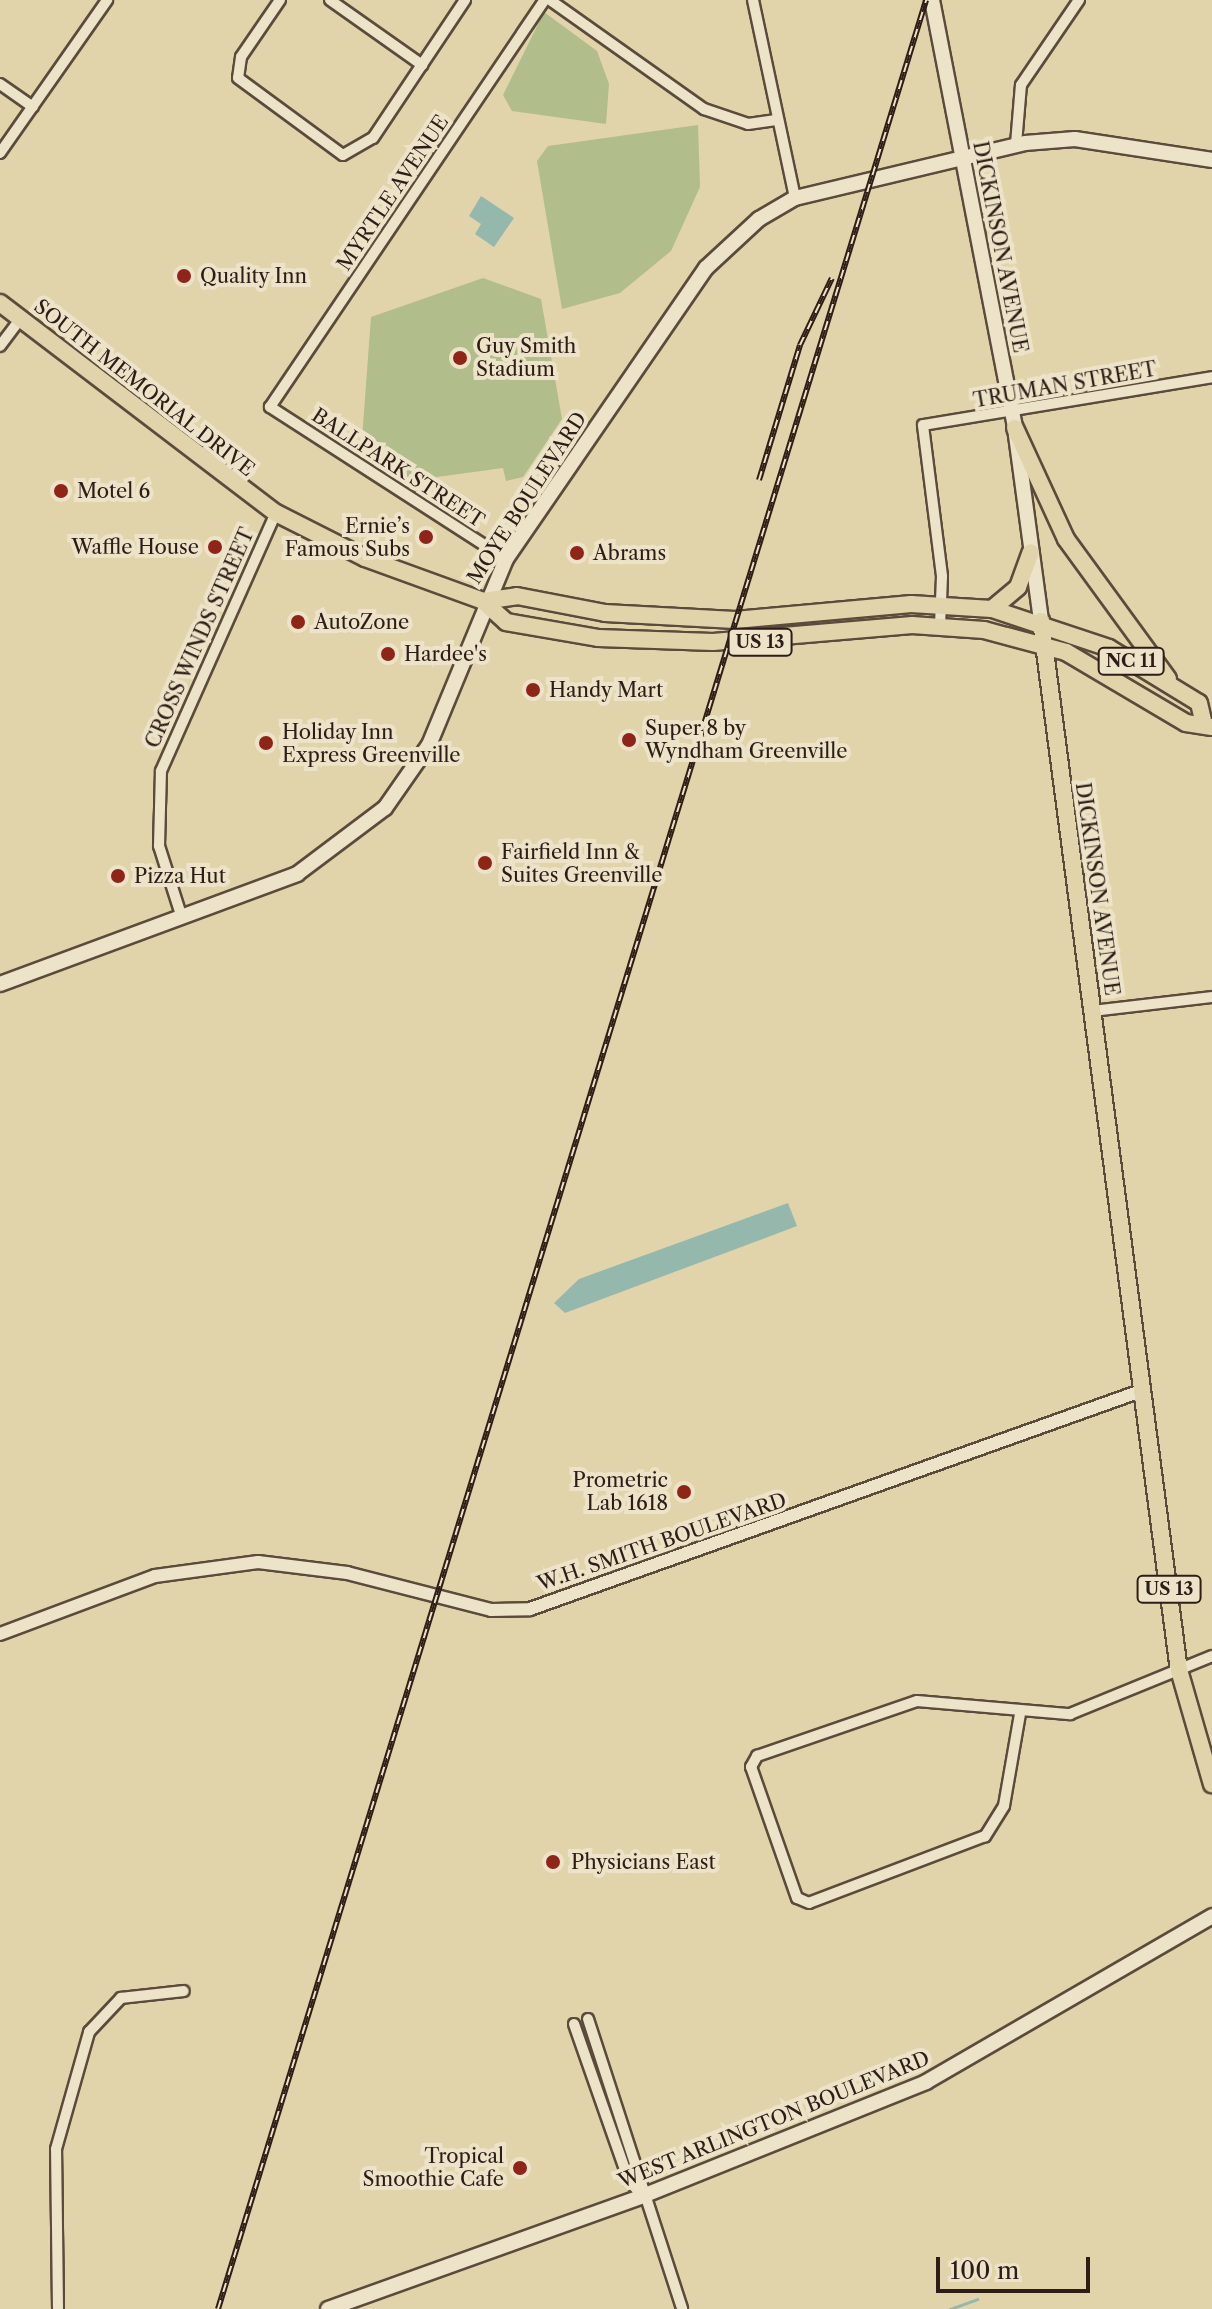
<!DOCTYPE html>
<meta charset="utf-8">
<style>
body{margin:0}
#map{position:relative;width:1212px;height:2309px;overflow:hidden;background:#e1d4ab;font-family:"Libre Caslon Text",serif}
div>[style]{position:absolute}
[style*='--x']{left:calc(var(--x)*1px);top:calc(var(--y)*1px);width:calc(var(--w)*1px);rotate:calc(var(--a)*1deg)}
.green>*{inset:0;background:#b1bd8a}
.water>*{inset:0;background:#94b8ac}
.stream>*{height:3px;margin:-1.5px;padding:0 1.5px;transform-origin:1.5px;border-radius:1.5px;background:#94b8ac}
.roads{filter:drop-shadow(2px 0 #5b4b3b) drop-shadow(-2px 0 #5b4b3b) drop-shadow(0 2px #5b4b3b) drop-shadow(0 -2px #5b4b3b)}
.minor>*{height:10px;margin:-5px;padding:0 5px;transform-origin:5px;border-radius:5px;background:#ece3c8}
.tertiary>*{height:12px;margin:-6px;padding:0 6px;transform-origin:6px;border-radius:6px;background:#ece3c8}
.secondary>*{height:14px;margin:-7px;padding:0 7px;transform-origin:7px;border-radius:7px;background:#ece3c8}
.primary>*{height:16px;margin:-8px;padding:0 8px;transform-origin:8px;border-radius:8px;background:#e1d4ab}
.rail>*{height:6px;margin-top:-3px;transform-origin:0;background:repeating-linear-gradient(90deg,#ece3c8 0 9px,#2e1d16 0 18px);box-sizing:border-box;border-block:2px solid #2e1d16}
.dots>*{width:22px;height:22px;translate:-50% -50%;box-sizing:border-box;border:4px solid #ece3c8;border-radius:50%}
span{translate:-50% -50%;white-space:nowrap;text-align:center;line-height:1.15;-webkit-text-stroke:8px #ece3c8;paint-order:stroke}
.shield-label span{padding:2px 6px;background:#ece3c8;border:2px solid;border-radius:6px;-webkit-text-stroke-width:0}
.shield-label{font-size:18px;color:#2e1d16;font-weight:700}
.street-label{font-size:20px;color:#2e1d16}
.poi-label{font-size:20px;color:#2e1d16}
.left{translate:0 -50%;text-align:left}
.right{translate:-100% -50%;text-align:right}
.scale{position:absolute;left:936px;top:2257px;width:154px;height:36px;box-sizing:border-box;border:4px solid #2e1d16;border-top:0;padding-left:10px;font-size:24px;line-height:28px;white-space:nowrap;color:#2e1d16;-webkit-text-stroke:6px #ece3c8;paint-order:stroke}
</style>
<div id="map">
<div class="green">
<div style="clip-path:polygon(544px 12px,597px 51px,609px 84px,606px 124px,512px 111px,503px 95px)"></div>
<div style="clip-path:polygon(698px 125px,700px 187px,671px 251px,620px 293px,562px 309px,537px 161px,548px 146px)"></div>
<div style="clip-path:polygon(483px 278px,541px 299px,562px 419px,523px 477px,506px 481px,503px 468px,437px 477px,426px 497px,361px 452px,371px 317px)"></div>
</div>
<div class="water">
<div style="clip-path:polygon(481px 196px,514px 218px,494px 247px,475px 234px,481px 224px,469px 216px)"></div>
<div style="clip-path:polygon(788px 1203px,797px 1226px,565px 1313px,554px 1303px,579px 1279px)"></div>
</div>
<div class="stream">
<div style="--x:950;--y:2309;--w:29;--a:-20"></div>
</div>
<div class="roads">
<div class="minor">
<div style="--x:280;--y:0;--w:69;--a:124.4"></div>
<div style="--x:241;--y:57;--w:21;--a:98"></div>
<div style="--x:238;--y:78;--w:130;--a:36.3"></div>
<div style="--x:343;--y:155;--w:34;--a:-30"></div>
<div style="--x:373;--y:138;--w:166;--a:-56.3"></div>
<div style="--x:330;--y:0;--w:113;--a:35.2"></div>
<div style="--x:550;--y:0;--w:189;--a:35.3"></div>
<div style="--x:704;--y:109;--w:46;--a:18.8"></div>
<div style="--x:748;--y:124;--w:30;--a:-8"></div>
<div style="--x:753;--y:0;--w:202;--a:78"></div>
<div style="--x:0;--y:84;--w:40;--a:34.9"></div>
<div style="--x:1016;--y:144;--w:59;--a:-85.2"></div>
<div style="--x:1021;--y:85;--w:103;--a:-55.7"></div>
<div style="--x:0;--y:153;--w:187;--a:-55"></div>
<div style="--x:0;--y:346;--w:34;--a:-53"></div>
<div style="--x:506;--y:559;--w:281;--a:-147.2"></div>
<div style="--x:270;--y:407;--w:491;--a:-56"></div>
<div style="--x:940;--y:626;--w:50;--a:-87.7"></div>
<div style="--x:942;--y:576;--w:152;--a:-97.2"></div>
<div style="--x:923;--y:425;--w:293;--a:-9.4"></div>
<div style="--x:182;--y:918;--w:76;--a:-107.7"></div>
<div style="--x:159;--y:846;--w:75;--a:-88.5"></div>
<div style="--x:161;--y:771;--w:282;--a:-66"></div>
<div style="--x:1093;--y:1011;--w:120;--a:-6.7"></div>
<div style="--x:1020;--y:1714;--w:93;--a:99.9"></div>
<div style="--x:1004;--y:1806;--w:36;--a:122"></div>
<div style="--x:985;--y:1836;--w:188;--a:159.2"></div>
<div style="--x:809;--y:1903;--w:13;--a:-157"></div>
<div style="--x:797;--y:1898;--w:139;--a:-109.3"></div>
<div style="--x:751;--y:1767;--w:13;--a:-61"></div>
<div style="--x:757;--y:1756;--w:169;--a:-19"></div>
<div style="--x:917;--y:1701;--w:154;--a:4.9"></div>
<div style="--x:1070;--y:1714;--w:153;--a:-22.2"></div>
<div style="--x:588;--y:2019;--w:305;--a:72"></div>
<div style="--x:574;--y:2024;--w:166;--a:70.7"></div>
<div style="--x:629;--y:2181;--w:21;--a:47"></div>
<div style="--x:58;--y:2309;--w:160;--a:-90.7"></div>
<div style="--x:56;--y:2149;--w:122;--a:-74.2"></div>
<div style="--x:89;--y:2032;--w:47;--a:-46.7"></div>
<div style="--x:121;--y:1998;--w:63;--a:-6.3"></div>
</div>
<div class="tertiary">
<div style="--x:0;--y:1634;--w:165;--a:-20.5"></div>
<div style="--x:155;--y:1576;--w:104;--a:-7.7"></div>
<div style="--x:258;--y:1562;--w:90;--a:7"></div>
<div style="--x:347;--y:1573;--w:149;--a:14.4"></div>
<div style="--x:491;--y:1610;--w:39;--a:-1"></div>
<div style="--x:530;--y:1609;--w:649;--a:-19.64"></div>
</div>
<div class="secondary">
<div style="--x:932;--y:0;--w:436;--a:79"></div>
<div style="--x:1015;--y:428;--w:195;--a:82.3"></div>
<div style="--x:0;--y:984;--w:317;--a:-20.3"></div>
<div style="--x:297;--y:874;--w:110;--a:-36.9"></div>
<div style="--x:385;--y:808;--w:77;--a:-55.1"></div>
<div style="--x:429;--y:745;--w:201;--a:-67.5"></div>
<div style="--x:506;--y:559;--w:353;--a:-55.5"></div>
<div style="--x:706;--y:268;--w:72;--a:-42.8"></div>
<div style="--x:759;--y:219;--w:42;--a:-30.3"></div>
<div style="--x:795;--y:198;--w:236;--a:-13.4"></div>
<div style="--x:1025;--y:143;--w:50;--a:-4.6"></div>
<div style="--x:1075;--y:139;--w:139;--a:8.7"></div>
<div style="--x:328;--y:2309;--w:335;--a:-19.7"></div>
<div style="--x:643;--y:2196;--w:305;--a:-21.9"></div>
<div style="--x:926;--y:2082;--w:331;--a:-30.1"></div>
</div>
<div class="primary">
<div style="--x:0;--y:303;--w:347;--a:37.3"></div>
<div style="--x:276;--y:513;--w:100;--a:26.8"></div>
<div style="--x:365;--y:558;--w:126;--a:20"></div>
<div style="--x:483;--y:601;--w:31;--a:42"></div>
<div style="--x:506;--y:622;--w:93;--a:9.9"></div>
<div style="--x:598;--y:638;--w:115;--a:2"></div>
<div style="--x:713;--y:642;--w:200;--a:-4.9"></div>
<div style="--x:912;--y:625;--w:72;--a:4"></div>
<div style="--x:984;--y:630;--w:85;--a:15"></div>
<div style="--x:1066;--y:652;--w:139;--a:30.6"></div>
<div style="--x:1186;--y:723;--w:26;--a:9"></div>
<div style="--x:1015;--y:428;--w:122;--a:65.3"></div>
<div style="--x:1066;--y:539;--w:173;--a:53.9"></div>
<div style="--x:483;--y:601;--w:34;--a:-8"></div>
<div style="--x:517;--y:596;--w:90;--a:10.9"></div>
<div style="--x:605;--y:613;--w:130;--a:3.1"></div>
<div style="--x:735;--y:620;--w:177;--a:-5.2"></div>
<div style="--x:911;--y:604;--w:81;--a:3.5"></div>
<div style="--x:992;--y:609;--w:123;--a:18.4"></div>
<div style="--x:1109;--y:648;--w:105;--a:31.4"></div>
<div style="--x:1199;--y:703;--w:18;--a:77"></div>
<div style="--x:992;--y:609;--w:34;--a:-40"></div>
<div style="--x:1018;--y:587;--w:37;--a:-70"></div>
<div style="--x:1041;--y:621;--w:1058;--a:82.51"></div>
<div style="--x:1179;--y:1670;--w:119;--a:73.9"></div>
</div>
</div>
<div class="rail">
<div style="--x:759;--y:480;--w:141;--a:-73.1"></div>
<div style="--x:800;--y:345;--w:74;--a:-64.5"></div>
<div style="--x:218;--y:2309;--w:2415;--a:-72.95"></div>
</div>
<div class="dots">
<div style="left:184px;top:276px;background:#8f2418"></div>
<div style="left:460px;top:358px;background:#8f2418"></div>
<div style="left:61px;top:491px;background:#8f2418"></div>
<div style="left:426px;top:537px;background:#8f2418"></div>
<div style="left:215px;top:547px;background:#8f2418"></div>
<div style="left:577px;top:553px;background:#8f2418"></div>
<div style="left:298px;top:622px;background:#8f2418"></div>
<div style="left:388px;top:654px;background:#8f2418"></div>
<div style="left:533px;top:690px;background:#8f2418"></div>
<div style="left:629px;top:740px;background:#8f2418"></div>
<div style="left:266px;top:743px;background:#8f2418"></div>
<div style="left:485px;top:863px;background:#8f2418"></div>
<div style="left:118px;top:876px;background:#8f2418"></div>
<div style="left:684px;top:1492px;background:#8f2418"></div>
<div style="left:553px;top:1862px;background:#8f2418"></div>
<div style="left:520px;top:2168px;background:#8f2418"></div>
</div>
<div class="shield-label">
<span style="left:760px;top:642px">US 13</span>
<span style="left:1131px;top:661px">NC 11</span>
<span style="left:1169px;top:1589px">US 13</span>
</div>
<div class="street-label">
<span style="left:393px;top:193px;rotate:-56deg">MYRTLE AVENUE</span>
<span style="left:1000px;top:247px;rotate:79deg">DICKINSON AVENUE</span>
<span style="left:1065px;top:385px;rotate:-10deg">TRUMAN STREET</span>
<span style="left:144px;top:388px;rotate:38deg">SOUTH MEMORIAL DRIVE</span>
<span style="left:398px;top:468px;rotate:33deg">BALLPARK STREET</span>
<span style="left:527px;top:498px;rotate:-57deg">MOYE BOULEVARD</span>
<span style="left:200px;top:638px;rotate:-66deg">CROSS WINDS STREET</span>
<span style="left:1097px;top:889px;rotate:82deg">DICKINSON AVENUE</span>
<span style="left:662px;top:1542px;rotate:-19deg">W.H. SMITH BOULEVARD</span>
<span style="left:774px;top:2120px;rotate:-22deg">WEST ARLINGTON BOULEVARD</span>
</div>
<div class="poi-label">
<span class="left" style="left:200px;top:276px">Quality Inn</span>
<span class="left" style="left:476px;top:358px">Guy Smith<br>Stadium</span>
<span class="left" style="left:77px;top:491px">Motel 6</span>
<span class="right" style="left:410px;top:538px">Ernie’s<br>Famous Subs</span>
<span class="right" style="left:199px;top:547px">Waffle House</span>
<span class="left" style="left:593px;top:553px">Abrams</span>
<span class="left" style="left:314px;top:622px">AutoZone</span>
<span class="left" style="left:404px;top:654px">Hardee's</span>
<span class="left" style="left:549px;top:690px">Handy Mart</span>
<span class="left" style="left:645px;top:740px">Super 8 by<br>Wyndham Greenville</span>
<span class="left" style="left:282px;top:744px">Holiday Inn<br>Express Greenville</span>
<span class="left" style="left:501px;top:864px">Fairfield Inn &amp;<br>Suites Greenville</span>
<span class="left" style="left:134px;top:876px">Pizza Hut</span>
<span class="right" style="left:668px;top:1492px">Prometric<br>Lab 1618</span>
<span class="left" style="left:571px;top:1862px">Physicians East</span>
<span class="right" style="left:504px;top:2168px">Tropical<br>Smoothie Cafe</span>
</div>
<div class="scale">100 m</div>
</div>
